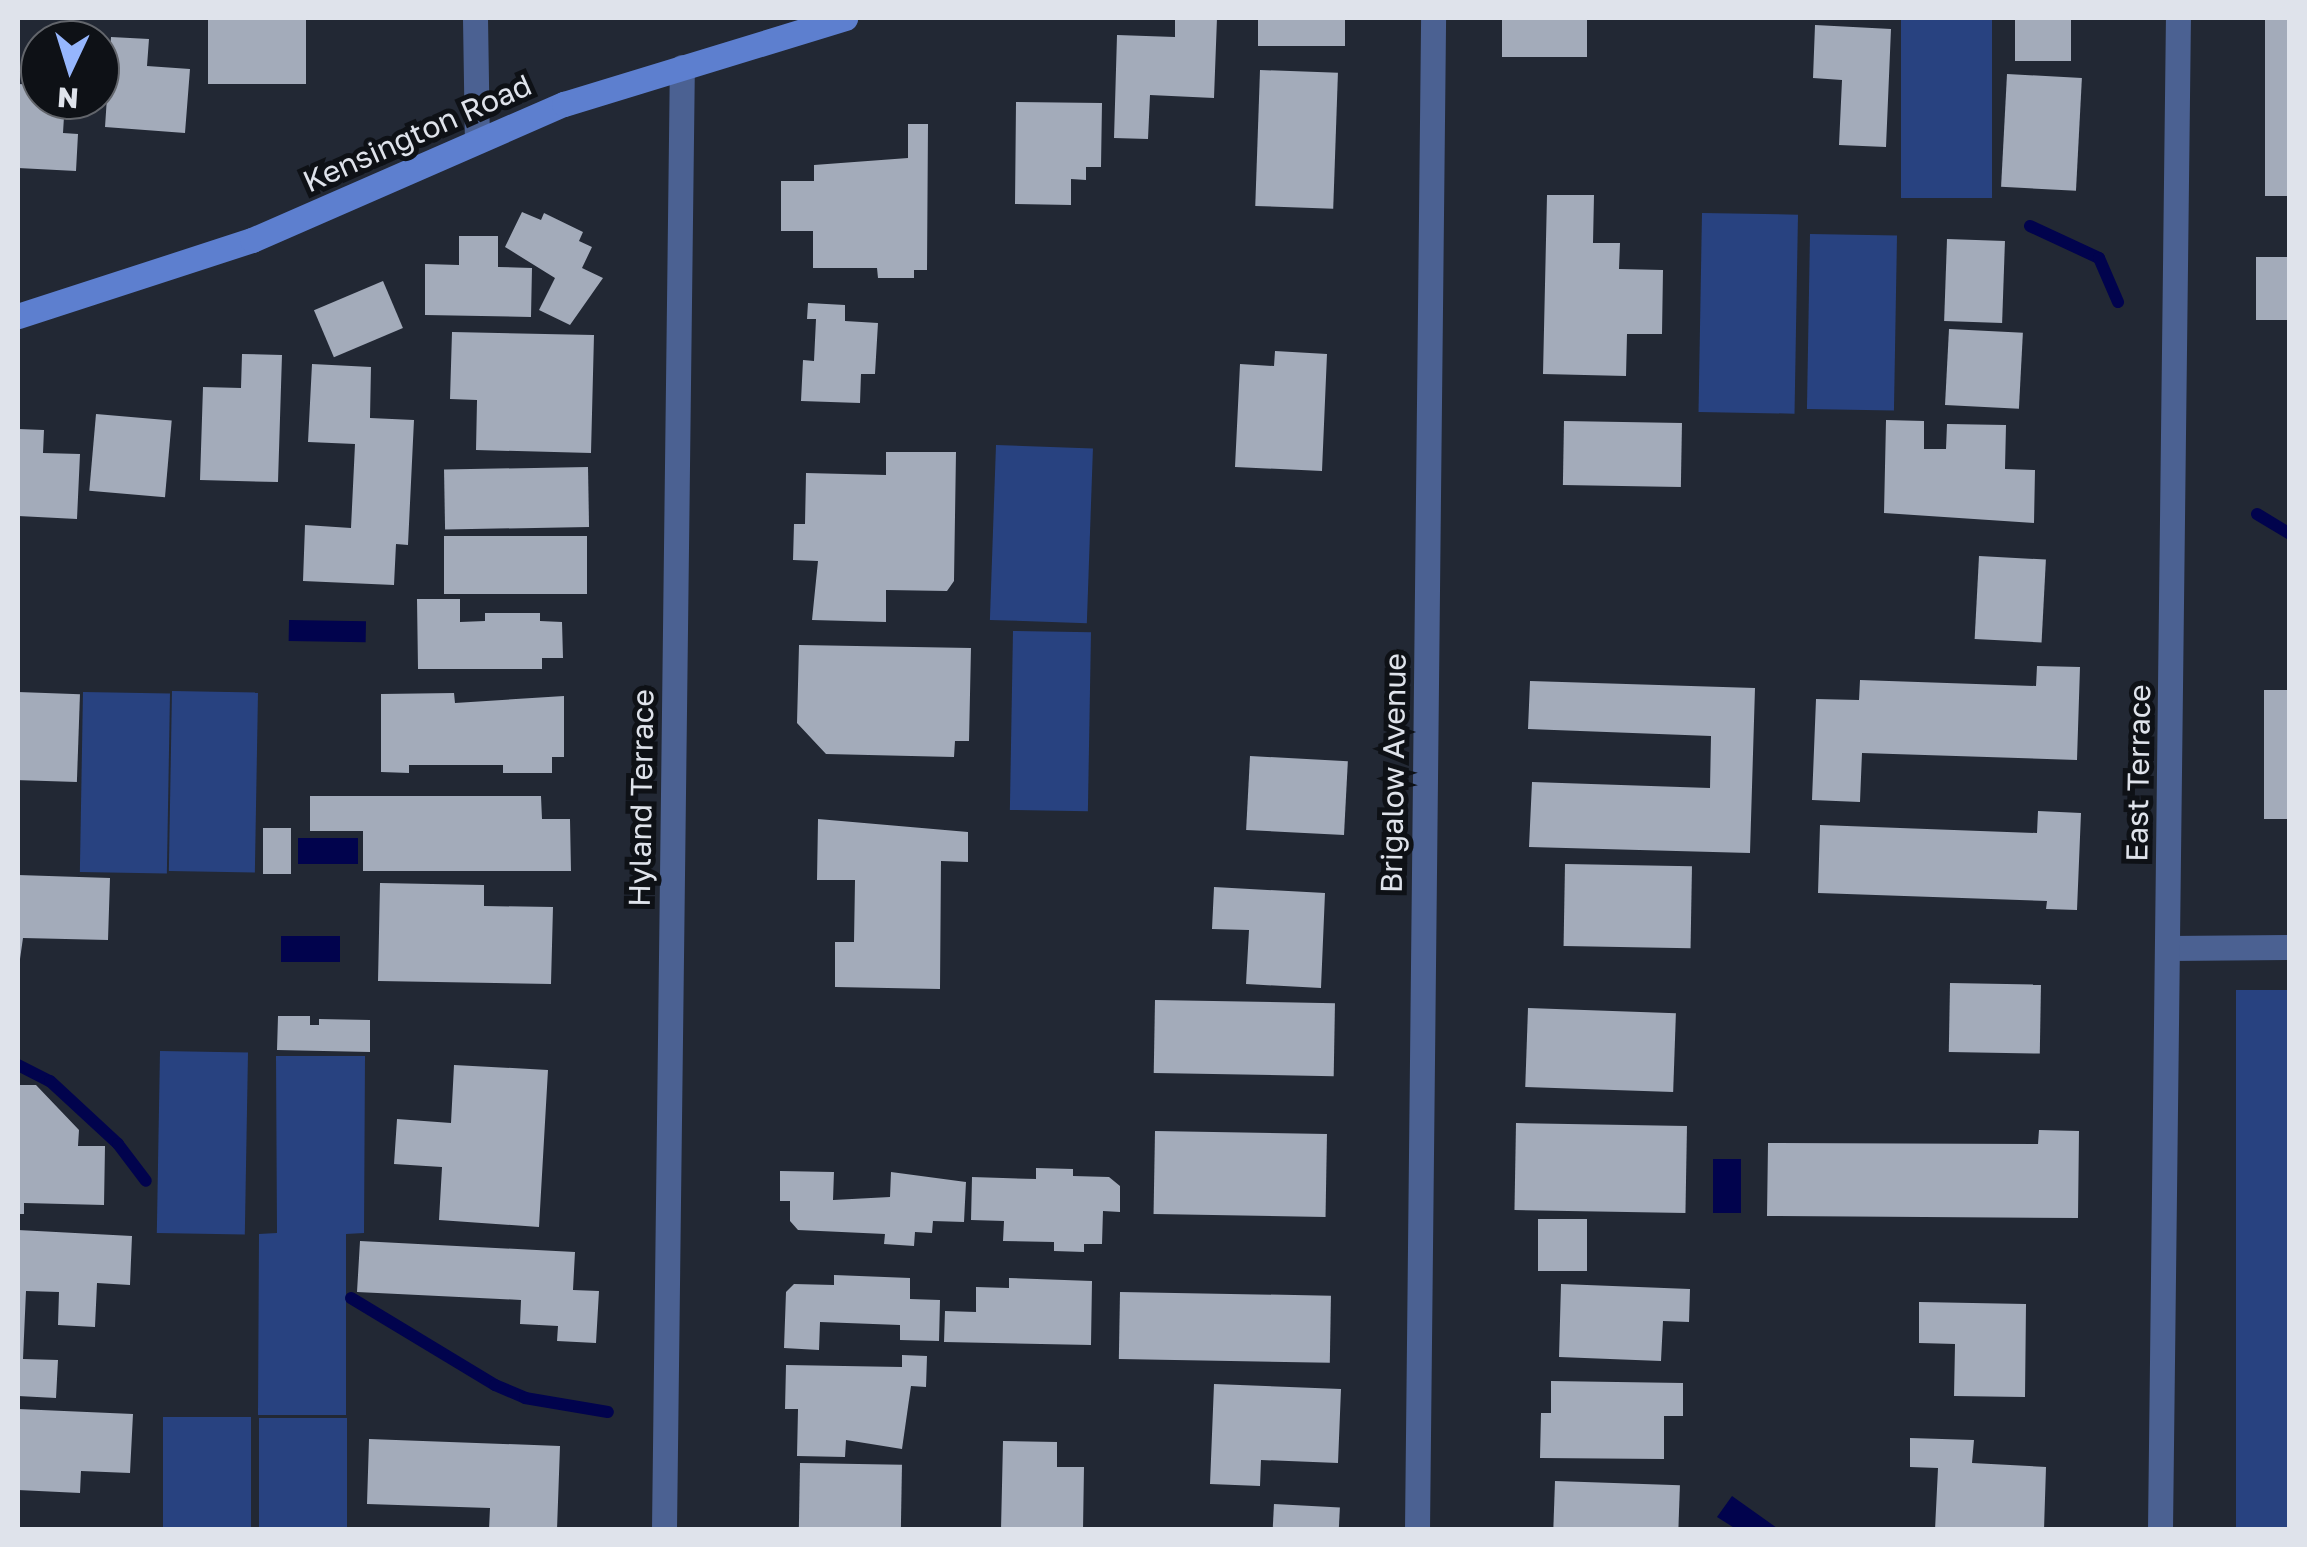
<!DOCTYPE html>
<style>
body{margin:0}
#map{position:relative;width:2307px;height:1547px;overflow:hidden;background:#222834;font-family:"Golos Text",sans-serif}
div>[style]{position:absolute}
[style*='--x']{left:calc(var(--x)*1px);top:calc(var(--y)*1px);width:calc(var(--w)*1px);rotate:calc(var(--a)*1deg)}
.green>*{inset:0;background:#284280;transform-origin:0 0}
.water>*{inset:0;background:#01034d;transform-origin:0 0}
.stream>*{height:12px;margin:-6px;padding:0 6px;transform-origin:6px;border-radius:6px;background:#01034d}
.building>*{inset:0;background:#a3abba;transform-origin:0 0}
.minor>*{height:25px;margin:-12.5px;padding:0 12.5px;transform-origin:12.5px;border-radius:12.5px;background:#4b6192}
.secondary>*{height:25px;margin:-12.5px;padding:0 12.5px;transform-origin:12.5px;border-radius:12.5px;background:#5d7fcf}
span{translate:-50% -50%;white-space:nowrap;text-align:center;line-height:1.15;-webkit-text-stroke:10px #0e1116;paint-order:stroke}
.street-label{font-size:30px;color:#dfe3eb}
.frame{position:absolute;inset:0;border:20px solid #dfe3eb;pointer-events:none}
.north{position:absolute;left:20px;top:20px;width:100px;height:100px;box-sizing:border-box;background:#0e1116;border:2px solid #62656b;border-radius:50%;rotate:184deg;font-size:28px;font-weight:700;line-height:40px;text-align:center;color:#dfe3eb}
.north::after{content:'';display:block;margin:auto;width:35px;height:45px;background:#96b6fd;clip-path:polygon(50% 0,100% 100%,50% 72%,0 100%)}
</style>
<div id="map">
<div class="green">
<div style="left:1901px;top:18px;width:91px;height:180px"></div>
<div style="left:1702px;top:213px;width:96px;height:199px;rotate:1deg"></div>
<div style="left:1810px;top:234px;width:87px;height:175px;rotate:1deg"></div>
<div style="left:996px;top:445px;width:97px;height:175px;rotate:2deg"></div>
<div style="left:1013px;top:631px;width:78px;height:179px;rotate:1deg"></div>
<div style="left:172px;top:691px;width:86px;height:180px;rotate:1deg"></div>
<div style="left:83px;top:692px;width:87px;height:180px;rotate:1deg"></div>
<div style="left:2236px;top:990px;width:53px;height:539px"></div>
<div style="left:160px;top:1051px;width:88px;height:182px;rotate:1deg"></div>
<div style="clip-path:polygon(276px 1056px,365px 1056px,364px 1233px,346px 1234px,346px 1415px,258px 1415px,259px 1234px,277px 1233px)"></div>
<div style="left:163px;top:1417px;width:88px;height:112px"></div>
<div style="left:259px;top:1418px;width:88px;height:111px"></div>
</div>
<div class="water">
<div style="left:289px;top:620px;width:77px;height:21px;rotate:1deg"></div>
<div style="left:298px;top:838px;width:60px;height:26px"></div>
<div style="left:281px;top:936px;width:59px;height:26px"></div>
<div style="left:1713px;top:1159px;width:28px;height:54px"></div>
<div style="clip-path:polygon(1732px 1496px,1777px 1528px,1776px 1529px,1736px 1529px,1717px 1517px)"></div>
</div>
<div class="stream">
<div style="--x:2030;--y:226;--w:76;--a:24.9"></div>
<div style="--x:2099;--y:258;--w:48;--a:66.6"></div>
<div style="--x:2257;--y:514;--w:39;--a:31"></div>
<div style="--x:18;--y:1065;--w:36;--a:27"></div>
<div style="--x:50;--y:1081;--w:93;--a:42.8"></div>
<div style="--x:118;--y:1144;--w:46;--a:52.9"></div>
<div style="--x:351;--y:1298;--w:168;--a:31.1"></div>
<div style="--x:495;--y:1385;--w:33;--a:23"></div>
<div style="--x:525;--y:1398;--w:84;--a:9.6"></div>
</div>
<div class="building">
<div style="left:208px;top:18px;width:98px;height:66px"></div>
<div style="clip-path:polygon(1175px 18px,1217px 18px,1214px 98px,1150px 95px,1148px 139px,1114px 138px,1117px 35px,1175px 37px)"></div>
<div style="left:1258px;top:18px;width:87px;height:28px"></div>
<div style="left:1502px;top:18px;width:85px;height:39px"></div>
<div style="left:2015px;top:18px;width:56px;height:43px"></div>
<div style="left:2265px;top:18px;width:25px;height:178px"></div>
<div style="clip-path:polygon(1815px 25px,1891px 29px,1886px 147px,1839px 145px,1842px 80px,1813px 78px)"></div>
<div style="clip-path:polygon(111px 37px,149px 39px,147px 66px,190px 69px,185px 133px,105px 127px)"></div>
<div style="left:1260px;top:70px;width:78px;height:136px;rotate:2deg"></div>
<div style="left:2007px;top:74px;width:75px;height:113px;rotate:3deg"></div>
<div style="clip-path:polygon(18px 84px,40px 85px,40px 100px,65px 100px,63px 133px,78px 134px,76px 171px,18px 168px)"></div>
<div style="clip-path:polygon(1016px 102px,1102px 103px,1101px 167px,1086px 167px,1086px 180px,1071px 179px,1071px 205px,1015px 204px)"></div>
<div style="clip-path:polygon(908px 124px,928px 124px,927px 270px,914px 270px,914px 278px,878px 278px,877px 268px,813px 268px,813px 231px,781px 231px,781px 181px,814px 181px,814px 165px,908px 158px)"></div>
<div style="clip-path:polygon(1547px 195px,1594px 195px,1593px 243px,1620px 243px,1619px 269px,1663px 270px,1662px 334px,1627px 334px,1626px 376px,1543px 374px)"></div>
<div style="clip-path:polygon(522px 212px,541px 220px,544px 213px,583px 232px,579px 241px,592px 247px,582px 268px,603px 278px,570px 325px,539px 310px,555px 278px,505px 247px)"></div>
<div style="clip-path:polygon(459px 236px,498px 236px,498px 267px,532px 268px,531px 317px,425px 315px,425px 264px,459px 265px)"></div>
<div style="left:1947px;top:239px;width:58px;height:82px;rotate:2deg"></div>
<div style="left:2256px;top:257px;width:34px;height:63px"></div>
<div style="left:383px;top:281px;width:51px;height:75px;rotate:67deg"></div>
<div style="clip-path:polygon(808px 303px,845px 305px,845px 321px,878px 323px,875px 374px,861px 374px,860px 403px,801px 401px,803px 360px,814px 361px,816px 319px,807px 319px)"></div>
<div style="left:1949px;top:329px;width:74px;height:76px;rotate:3deg"></div>
<div style="clip-path:polygon(452px 332px,594px 335px,591px 453px,476px 450px,477px 400px,450px 399px)"></div>
<div style="clip-path:polygon(1275px 351px,1327px 354px,1322px 471px,1235px 467px,1240px 364px,1274px 366px)"></div>
<div style="clip-path:polygon(242px 354px,282px 355px,278px 482px,200px 480px,203px 387px,241px 388px)"></div>
<div style="clip-path:polygon(312px 364px,371px 367px,370px 418px,414px 420px,408px 545px,396px 544px,394px 585px,303px 581px,305px 525px,351px 528px,355px 444px,308px 442px)"></div>
<div style="left:96px;top:414px;width:76px;height:77px;rotate:5deg"></div>
<div style="clip-path:polygon(1886px 420px,1924px 421px,1924px 449px,1946px 449px,1947px 424px,2006px 425px,2005px 469px,2035px 470px,2034px 523px,1884px 513px)"></div>
<div style="left:1564px;top:421px;width:118px;height:64px;rotate:1deg"></div>
<div style="clip-path:polygon(18px 429px,44px 430px,43px 453px,80px 454px,77px 519px,18px 516px)"></div>
<div style="clip-path:polygon(886px 452px,956px 452px,954px 581px,947px 591px,886px 590px,886px 622px,812px 620px,818px 561px,793px 560px,794px 524px,805px 524px,806px 473px,886px 475px)"></div>
<div style="left:588px;top:467px;width:60px;height:144px;rotate:89deg"></div>
<div style="left:444px;top:536px;width:143px;height:58px"></div>
<div style="left:1979px;top:556px;width:67px;height:83px;rotate:3deg"></div>
<div style="clip-path:polygon(417px 599px,460px 599px,460px 622px,485px 621px,485px 613px,540px 613px,540px 621px,562px 622px,563px 658px,542px 658px,542px 669px,418px 669px)"></div>
<div style="clip-path:polygon(799px 645px,971px 648px,969px 741px,955px 741px,954px 757px,826px 754px,797px 723px)"></div>
<div style="clip-path:polygon(2037px 666px,2080px 667px,2077px 760px,1862px 753px,1860px 802px,1812px 800px,1816px 699px,1859px 700px,1860px 680px,2036px 686px)"></div>
<div style="clip-path:polygon(1530px 681px,1755px 688px,1750px 853px,1529px 847px,1532px 782px,1710px 788px,1711px 736px,1528px 729px)"></div>
<div style="left:2264px;top:690px;width:26px;height:129px"></div>
<div style="left:18px;top:692px;width:62px;height:88px;rotate:2deg"></div>
<div style="clip-path:polygon(454px 693px,455px 703px,564px 696px,564px 757px,552px 757px,552px 773px,503px 773px,503px 765px,409px 765px,409px 773px,381px 772px,381px 694px)"></div>
<div style="left:1250px;top:756px;width:98px;height:74px;rotate:3deg"></div>
<div style="clip-path:polygon(310px 796px,541px 796px,542px 819px,570px 819px,571px 871px,363px 871px,363px 831px,310px 831px)"></div>
<div style="clip-path:polygon(2038px 811px,2081px 813px,2077px 910px,2046px 909px,2047px 901px,1818px 893px,1820px 825px,2037px 833px)"></div>
<div style="clip-path:polygon(818px 819px,968px 832px,968px 862px,941px 861px,940px 989px,835px 987px,835px 942px,854px 942px,855px 880px,817px 880px)"></div>
<div style="left:263px;top:828px;width:28px;height:46px"></div>
<div style="left:1565px;top:864px;width:127px;height:82px;rotate:1deg"></div>
<div style="clip-path:polygon(18px 875px,110px 878px,108px 940px,23px 938px,18px 973px)"></div>
<div style="clip-path:polygon(380px 883px,484px 885px,484px 906px,553px 907px,551px 984px,378px 981px)"></div>
<div style="clip-path:polygon(1214px 887px,1325px 893px,1321px 988px,1246px 984px,1249px 930px,1212px 929px)"></div>
<div style="left:1950px;top:983px;width:91px;height:69px;rotate:1deg"></div>
<div style="left:1155px;top:1000px;width:180px;height:73px;rotate:1deg"></div>
<div style="left:1528px;top:1008px;width:148px;height:79px;rotate:2deg"></div>
<div style="clip-path:polygon(278px 1016px,310px 1016px,310px 1025px,319px 1025px,319px 1019px,370px 1020px,370px 1052px,277px 1050px)"></div>
<div style="clip-path:polygon(454px 1065px,548px 1070px,539px 1227px,439px 1220px,442px 1167px,394px 1164px,397px 1119px,451px 1123px)"></div>
<div style="clip-path:polygon(18px 1085px,36px 1085px,79px 1130px,78px 1146px,105px 1146px,104px 1205px,24px 1203px,24px 1214px,18px 1214px)"></div>
<div style="left:1516px;top:1123px;width:171px;height:87px;rotate:1deg"></div>
<div style="clip-path:polygon(2039px 1130px,2079px 1131px,2078px 1218px,1767px 1216px,1768px 1143px,2038px 1144px)"></div>
<div style="left:1155px;top:1131px;width:172px;height:83px;rotate:1deg"></div>
<div style="clip-path:polygon(1036px 1168px,1073px 1169px,1073px 1176px,1109px 1177px,1120px 1186px,1120px 1212px,1103px 1211px,1102px 1244px,1084px 1244px,1084px 1252px,1054px 1251px,1054px 1242px,1003px 1241px,1004px 1221px,971px 1220px,972px 1177px,1036px 1179px)"></div>
<div style="clip-path:polygon(780px 1171px,834px 1172px,833px 1200px,890px 1197px,891px 1172px,966px 1182px,964px 1222px,933px 1221px,932px 1233px,915px 1232px,914px 1246px,884px 1244px,885px 1234px,798px 1230px,790px 1221px,790px 1201px,780px 1201px)"></div>
<div style="left:1587px;top:1219px;width:52px;height:49px;rotate:90deg"></div>
<div style="clip-path:polygon(18px 1230px,132px 1236px,130px 1285px,97px 1283px,95px 1327px,58px 1325px,59px 1292px,26px 1291px,23px 1359px,58px 1360px,56px 1398px,18px 1396px)"></div>
<div style="clip-path:polygon(360px 1241px,575px 1252px,573px 1290px,599px 1291px,596px 1343px,557px 1341px,558px 1326px,520px 1324px,521px 1300px,357px 1292px)"></div>
<div style="clip-path:polygon(834px 1275px,910px 1278px,910px 1299px,940px 1300px,939px 1341px,900px 1340px,900px 1325px,820px 1322px,819px 1350px,784px 1348px,786px 1292px,794px 1284px,834px 1285px)"></div>
<div style="clip-path:polygon(1009px 1278px,1092px 1281px,1091px 1345px,944px 1342px,945px 1311px,976px 1312px,976px 1287px,1009px 1288px)"></div>
<div style="clip-path:polygon(1561px 1284px,1690px 1289px,1689px 1322px,1663px 1321px,1661px 1361px,1559px 1357px)"></div>
<div style="left:1120px;top:1292px;width:211px;height:67px;rotate:1deg"></div>
<div style="clip-path:polygon(1919px 1302px,2026px 1304px,2025px 1397px,1954px 1396px,1955px 1344px,1919px 1343px)"></div>
<div style="clip-path:polygon(902px 1355px,927px 1356px,926px 1387px,911px 1386px,902px 1449px,846px 1440px,845px 1457px,797px 1456px,798px 1409px,785px 1409px,786px 1365px,902px 1367px)"></div>
<div style="clip-path:polygon(1551px 1381px,1683px 1383px,1683px 1416px,1664px 1416px,1664px 1459px,1540px 1458px,1541px 1413px,1551px 1413px)"></div>
<div style="clip-path:polygon(1214px 1384px,1341px 1389px,1338px 1463px,1261px 1460px,1260px 1486px,1210px 1484px)"></div>
<div style="clip-path:polygon(18px 1409px,133px 1414px,130px 1473px,81px 1471px,80px 1493px,18px 1490px)"></div>
<div style="clip-path:polygon(1910px 1438px,1974px 1440px,1972px 1463px,2046px 1467px,2044px 1530px,1935px 1530px,1938px 1468px,1910px 1467px)"></div>
<div style="clip-path:polygon(369px 1439px,560px 1446px,557px 1530px,489px 1530px,490px 1508px,367px 1504px)"></div>
<div style="clip-path:polygon(1003px 1441px,1057px 1442px,1057px 1467px,1084px 1467px,1083px 1530px,1001px 1530px)"></div>
<div style="left:800px;top:1463px;width:102px;height:67px;rotate:1deg"></div>
<div style="left:1555px;top:1481px;width:125px;height:49px;rotate:2deg"></div>
<div style="left:1274px;top:1504px;width:66px;height:26px;rotate:3deg"></div>
</div>
<div class="minor">
<div style="--x:475;--y:18;--w:123;--a:89.1"></div>
<div style="--x:2169;--y:948;--w:121;--a:-0.5"></div>
<div style="--x:664;--y:1530;--w:1463;--a:-89.3"></div>
<div style="--x:1417;--y:1530;--w:1512;--a:-89.39"></div>
<div style="--x:2160;--y:1530;--w:1512;--a:-89.32"></div>
</div>
<div class="secondary">
<div style="--x:18;--y:316;--w:246;--a:-18"></div>
<div style="--x:252;--y:240;--w:340;--a:-23.6"></div>
<div style="--x:564;--y:104;--w:294;--a:-17"></div>
</div>
<div class="street-label">
<span style="left:417px;top:133px;rotate:-24deg">Kensington Road</span>
<span style="left:1393px;top:773px;rotate:-89deg">Brigalow Avenue</span>
<span style="left:2138px;top:773px;rotate:-89deg">East Terrace</span>
<span style="left:641px;top:798px;rotate:-89deg">Hyland Terrace</span>
</div>
<div class="frame"></div>
<div class="north">N</div>
</div>
